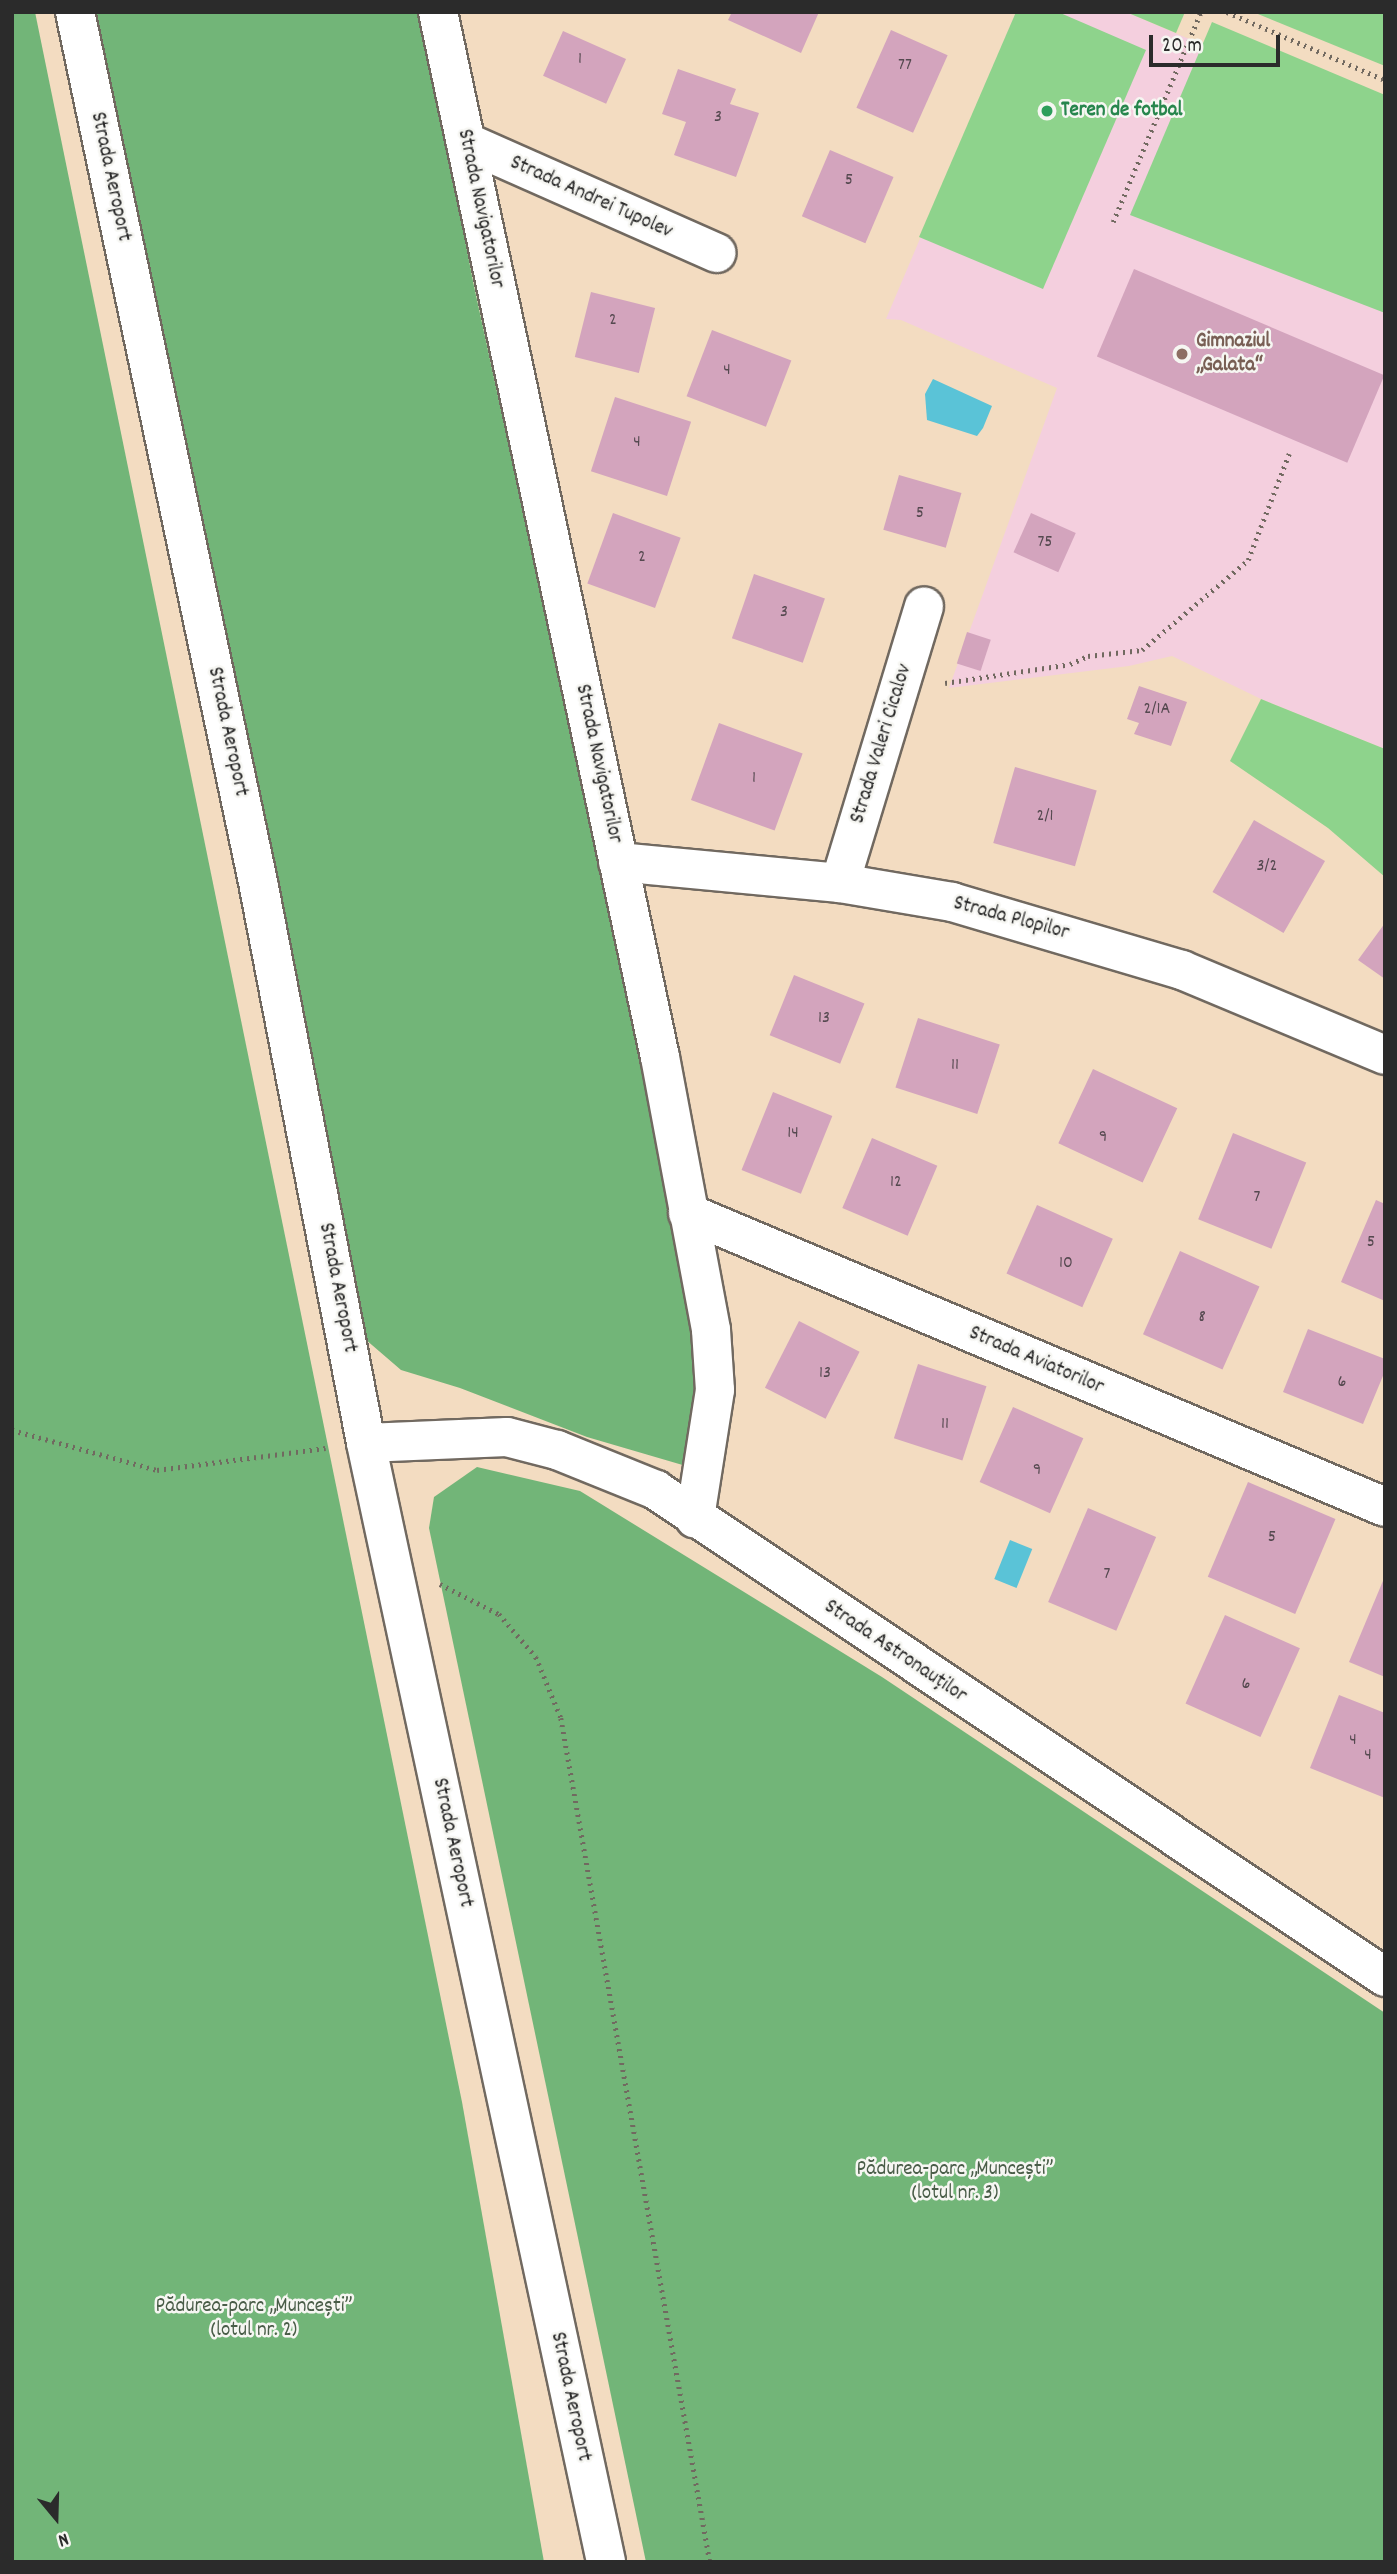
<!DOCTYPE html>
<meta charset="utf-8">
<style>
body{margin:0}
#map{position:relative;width:1397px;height:2574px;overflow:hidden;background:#f3dcc1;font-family:Dekko,sans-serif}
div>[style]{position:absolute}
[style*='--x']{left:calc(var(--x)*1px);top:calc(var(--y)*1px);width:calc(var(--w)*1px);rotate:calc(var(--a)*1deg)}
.built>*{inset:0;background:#f4cfde}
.green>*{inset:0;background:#8ed38c}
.forest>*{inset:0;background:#72b578}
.water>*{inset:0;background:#5ac3d7;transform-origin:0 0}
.building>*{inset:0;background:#d3a4bd;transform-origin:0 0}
.path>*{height:4.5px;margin-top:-2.25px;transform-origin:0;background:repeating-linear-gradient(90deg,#716960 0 2px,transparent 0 7px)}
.roads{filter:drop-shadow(2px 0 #716960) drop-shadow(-2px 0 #716960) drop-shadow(0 2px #716960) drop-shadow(0 -2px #716960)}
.minor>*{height:38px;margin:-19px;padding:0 19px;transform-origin:19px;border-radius:19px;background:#fff}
.dots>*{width:19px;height:19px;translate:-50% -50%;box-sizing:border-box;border:4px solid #f6f6f2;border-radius:50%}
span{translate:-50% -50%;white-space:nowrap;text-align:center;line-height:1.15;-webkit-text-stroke:5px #f6f6f2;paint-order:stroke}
.number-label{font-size:18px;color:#554950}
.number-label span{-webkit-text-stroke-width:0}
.leisure-label{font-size:21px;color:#27864d;font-weight:700}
.left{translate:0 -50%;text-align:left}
.street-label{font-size:21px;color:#2b2b2b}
.education-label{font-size:21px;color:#785e54;font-weight:700}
.park-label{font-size:21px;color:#495d48}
.frame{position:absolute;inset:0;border:14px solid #2b2b2b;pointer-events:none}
.north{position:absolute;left:21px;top:2483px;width:70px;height:70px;-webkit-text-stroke:5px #f6f6f2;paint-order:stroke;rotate:161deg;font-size:19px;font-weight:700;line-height:28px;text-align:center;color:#2b2b2b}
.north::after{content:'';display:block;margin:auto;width:24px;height:32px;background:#2b2b2b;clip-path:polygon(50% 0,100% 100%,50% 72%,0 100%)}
.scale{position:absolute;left:1149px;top:35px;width:131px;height:32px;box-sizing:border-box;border:4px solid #2b2b2b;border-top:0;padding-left:9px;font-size:21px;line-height:24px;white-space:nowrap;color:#2b2b2b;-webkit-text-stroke:5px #f6f6f2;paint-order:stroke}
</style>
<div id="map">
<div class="built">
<div style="clip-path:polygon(1016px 12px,1126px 12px,1385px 123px,1385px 749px,1261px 699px,1172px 656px,1129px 666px,949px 688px,1057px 388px,901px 320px,886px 319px)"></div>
</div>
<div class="green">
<div style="clip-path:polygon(1016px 12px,1058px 12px,1146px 50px,1043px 289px,919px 237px)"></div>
<div style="clip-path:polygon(1126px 12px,1185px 12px,1176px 33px)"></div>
<div style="clip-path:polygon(1253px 12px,1385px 12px,1385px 66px)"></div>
<div style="clip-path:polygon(1212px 22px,1385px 95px,1385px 313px,1130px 215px)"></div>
<div style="clip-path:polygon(1261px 699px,1385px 749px,1385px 877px,1328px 828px,1230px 761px)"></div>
</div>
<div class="forest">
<div style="clip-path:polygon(12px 12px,35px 12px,462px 2102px,544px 2562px,12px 2562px)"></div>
<div style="clip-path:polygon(96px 12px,420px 12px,474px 286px,690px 1281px,703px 1385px,686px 1466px,587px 1437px,460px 1388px,401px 1370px,365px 1339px,252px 768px)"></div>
<div style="clip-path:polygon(477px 1467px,580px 1491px,882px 1677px,1385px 2013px,1385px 2562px,646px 2562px,429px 1528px,434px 1497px)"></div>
</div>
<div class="water">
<div style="clip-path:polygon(933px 379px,992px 406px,983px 428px,977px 436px,927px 420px,925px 394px)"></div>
<div style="left:1010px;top:1540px;width:24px;height:42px;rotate:22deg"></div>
</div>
<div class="building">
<div style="clip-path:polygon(732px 12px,819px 12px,801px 53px,728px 20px)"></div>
<div style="left:891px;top:30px;width:62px;height:85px;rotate:24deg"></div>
<div style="left:563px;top:31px;width:69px;height:49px;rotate:24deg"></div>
<div style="clip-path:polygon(678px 69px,736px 89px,730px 104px,759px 113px,736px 177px,674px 155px,686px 122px,662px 114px)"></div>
<div style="left:830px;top:150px;width:69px;height:72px;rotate:23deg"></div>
<div style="left:1134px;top:269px;width:272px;height:95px;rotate:23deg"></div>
<div style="left:591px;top:292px;width:66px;height:67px;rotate:14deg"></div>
<div style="left:712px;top:330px;width:85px;height:71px;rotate:21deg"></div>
<div style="left:615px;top:397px;width:80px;height:78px;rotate:18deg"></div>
<div style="left:899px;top:475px;width:65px;height:57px;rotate:16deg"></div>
<div style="left:613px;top:513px;width:72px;height:75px;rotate:20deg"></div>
<div style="left:1031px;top:513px;width:49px;height:43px;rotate:24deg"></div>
<div style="left:754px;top:574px;width:75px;height:68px;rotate:19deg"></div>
<div style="left:967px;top:632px;width:25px;height:33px;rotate:18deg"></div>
<div style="clip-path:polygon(1139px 686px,1187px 702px,1171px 746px,1134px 734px,1139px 723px,1127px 719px)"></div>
<div style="left:719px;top:723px;width:89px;height:82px;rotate:20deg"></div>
<div style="left:1015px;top:767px;width:85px;height:79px;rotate:16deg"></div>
<div style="left:1254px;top:820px;width:82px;height:83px;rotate:30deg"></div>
<div style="clip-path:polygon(1385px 923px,1385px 979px,1358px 960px)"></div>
<div style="left:794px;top:975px;width:76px;height:65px;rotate:22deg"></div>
<div style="left:918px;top:1018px;width:86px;height:73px;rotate:18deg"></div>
<div style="left:1093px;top:1069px;width:93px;height:82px;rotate:25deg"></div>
<div style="left:773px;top:1092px;width:64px;height:84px;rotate:22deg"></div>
<div style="left:1233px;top:1133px;width:79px;height:93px;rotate:22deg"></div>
<div style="left:872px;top:1138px;width:71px;height:76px;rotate:23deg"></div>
<div style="clip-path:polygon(1376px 1200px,1385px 1204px,1385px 1301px,1341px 1282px)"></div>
<div style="left:1037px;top:1205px;width:83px;height:75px;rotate:24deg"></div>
<div style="left:1180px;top:1251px;width:87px;height:91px;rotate:24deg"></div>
<div style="left:799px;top:1321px;width:68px;height:75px;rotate:27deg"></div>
<div style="clip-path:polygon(1308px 1329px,1385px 1359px,1385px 1371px,1363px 1424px,1283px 1392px)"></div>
<div style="left:918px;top:1364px;width:72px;height:78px;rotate:18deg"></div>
<div style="left:1013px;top:1407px;width:77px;height:82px;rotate:24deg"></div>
<div style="left:1248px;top:1482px;width:95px;height:103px;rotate:23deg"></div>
<div style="left:1088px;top:1508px;width:74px;height:102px;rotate:23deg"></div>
<div style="clip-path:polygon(1385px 1576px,1385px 1677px,1349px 1662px)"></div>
<div style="left:1225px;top:1615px;width:82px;height:97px;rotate:24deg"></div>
<div style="clip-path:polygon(1339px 1695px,1385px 1713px,1385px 1798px,1310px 1768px)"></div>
</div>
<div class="path">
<div style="--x:1227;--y:12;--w:172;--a:23.3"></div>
<div style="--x:1113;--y:222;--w:228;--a:-67.3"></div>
<div style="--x:945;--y:683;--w:126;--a:-8.6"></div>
<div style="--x:1070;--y:664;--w:20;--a:-24"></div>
<div style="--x:1088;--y:656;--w:54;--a:-6.3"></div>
<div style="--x:1142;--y:650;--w:139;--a:-40.3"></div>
<div style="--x:1248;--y:560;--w:114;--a:-68.9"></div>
<div style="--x:12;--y:1430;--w:150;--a:15.4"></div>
<div style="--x:157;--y:1470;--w:170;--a:-7.4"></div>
<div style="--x:440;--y:1584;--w:66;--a:27"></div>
<div style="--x:499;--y:1614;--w:57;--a:49.3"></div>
<div style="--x:536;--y:1657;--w:66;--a:67.7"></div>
<div style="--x:561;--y:1718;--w:857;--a:79.99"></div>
</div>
<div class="roads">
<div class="minor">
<div style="--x:75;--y:12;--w:889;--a:78.12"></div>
<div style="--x:258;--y:882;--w:571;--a:79.1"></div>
<div style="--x:366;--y:1443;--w:1144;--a:77.89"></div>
<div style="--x:438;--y:12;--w:1068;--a:78.01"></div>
<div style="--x:660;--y:1057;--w:278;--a:79.4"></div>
<div style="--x:711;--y:1330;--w:60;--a:86.2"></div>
<div style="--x:715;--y:1390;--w:130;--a:98.9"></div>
<div style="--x:466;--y:142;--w:274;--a:23.9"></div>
<div style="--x:618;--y:862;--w:223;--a:5.4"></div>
<div style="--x:840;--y:883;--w:114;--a:9.6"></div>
<div style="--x:952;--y:902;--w:240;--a:16.5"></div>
<div style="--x:1182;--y:970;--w:220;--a:22.7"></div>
<div style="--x:840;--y:883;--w:289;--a:-73.1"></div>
<div style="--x:688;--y:1213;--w:756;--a:22.87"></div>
<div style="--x:366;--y:1443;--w:141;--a:-2.4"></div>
<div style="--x:507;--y:1437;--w:52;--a:14.6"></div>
<div style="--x:557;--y:1450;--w:107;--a:22"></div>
<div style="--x:656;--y:1490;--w:877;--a:33.74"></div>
</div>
</div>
<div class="dots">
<div style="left:1047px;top:111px;background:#2e9e5b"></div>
<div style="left:1182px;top:354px;background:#8d6e63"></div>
</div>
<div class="number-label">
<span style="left:580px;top:60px">1</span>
<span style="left:905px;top:66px">77</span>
<span style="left:718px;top:118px">3</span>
<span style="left:849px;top:181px">5</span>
<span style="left:613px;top:321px">2</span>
<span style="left:727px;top:371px">4</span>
<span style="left:637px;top:443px">4</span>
<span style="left:920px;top:514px">5</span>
<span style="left:1045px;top:543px">75</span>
<span style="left:642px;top:558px">2</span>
<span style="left:784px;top:613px">3</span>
<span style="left:1157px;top:710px">2/1A</span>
<span style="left:754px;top:779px">1</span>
<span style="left:1045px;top:817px">2/1</span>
<span style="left:1267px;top:867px">3/2</span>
<span style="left:824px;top:1019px">13</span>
<span style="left:955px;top:1066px">11</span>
<span style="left:793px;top:1134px">14</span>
<span style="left:1103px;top:1138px">9</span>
<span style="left:896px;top:1183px">12</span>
<span style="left:1257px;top:1198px">7</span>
<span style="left:1371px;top:1243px">5</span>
<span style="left:1066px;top:1264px">10</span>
<span style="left:1202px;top:1318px">8</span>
<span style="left:825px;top:1374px">13</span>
<span style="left:1342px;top:1383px">6</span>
<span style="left:945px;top:1425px">11</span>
<span style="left:1037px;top:1471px">9</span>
<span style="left:1272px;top:1538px">5</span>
<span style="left:1107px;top:1575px">7</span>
<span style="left:1246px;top:1685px">6</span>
<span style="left:1353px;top:1741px">4</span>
<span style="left:1368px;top:1756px">4</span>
</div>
<div class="leisure-label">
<span class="left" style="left:1061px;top:111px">Teren de fotbal</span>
</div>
<div class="street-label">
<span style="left:110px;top:177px;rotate:78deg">Strada Aeroport</span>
<span style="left:591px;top:198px;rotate:24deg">Strada Andrei Tupolev</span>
<span style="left:480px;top:209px;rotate:78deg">Strada Navigatorilor</span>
<span style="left:227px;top:732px;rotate:78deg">Strada Aeroport</span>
<span style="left:882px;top:744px;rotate:-73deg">Strada Valeri Cicalov</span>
<span style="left:598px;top:764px;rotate:78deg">Strada Navigatorilor</span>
<span style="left:1011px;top:919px;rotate:15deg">Strada Plopilor</span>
<span style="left:337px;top:1288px;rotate:79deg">Strada Aeroport</span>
<span style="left:1036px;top:1361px;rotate:23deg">Strada Aviatorilor</span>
<span style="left:895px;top:1652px;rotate:34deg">Strada Astronauților</span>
<span style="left:452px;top:1843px;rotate:78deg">Strada Aeroport</span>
<span style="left:570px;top:2397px;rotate:78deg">Strada Aeroport</span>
</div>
<div class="education-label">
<span class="left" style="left:1196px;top:354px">Gimnaziul<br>„Galata“</span>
</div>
<div class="park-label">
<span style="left:955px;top:2182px">Pădurea-parc „Muncești”<br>(lotul nr. 3)</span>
<span style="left:254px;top:2319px">Pădurea-parc „Muncești”<br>(lotul nr. 2)</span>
</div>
<div class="frame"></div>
<div class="north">N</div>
<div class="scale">20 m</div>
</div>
